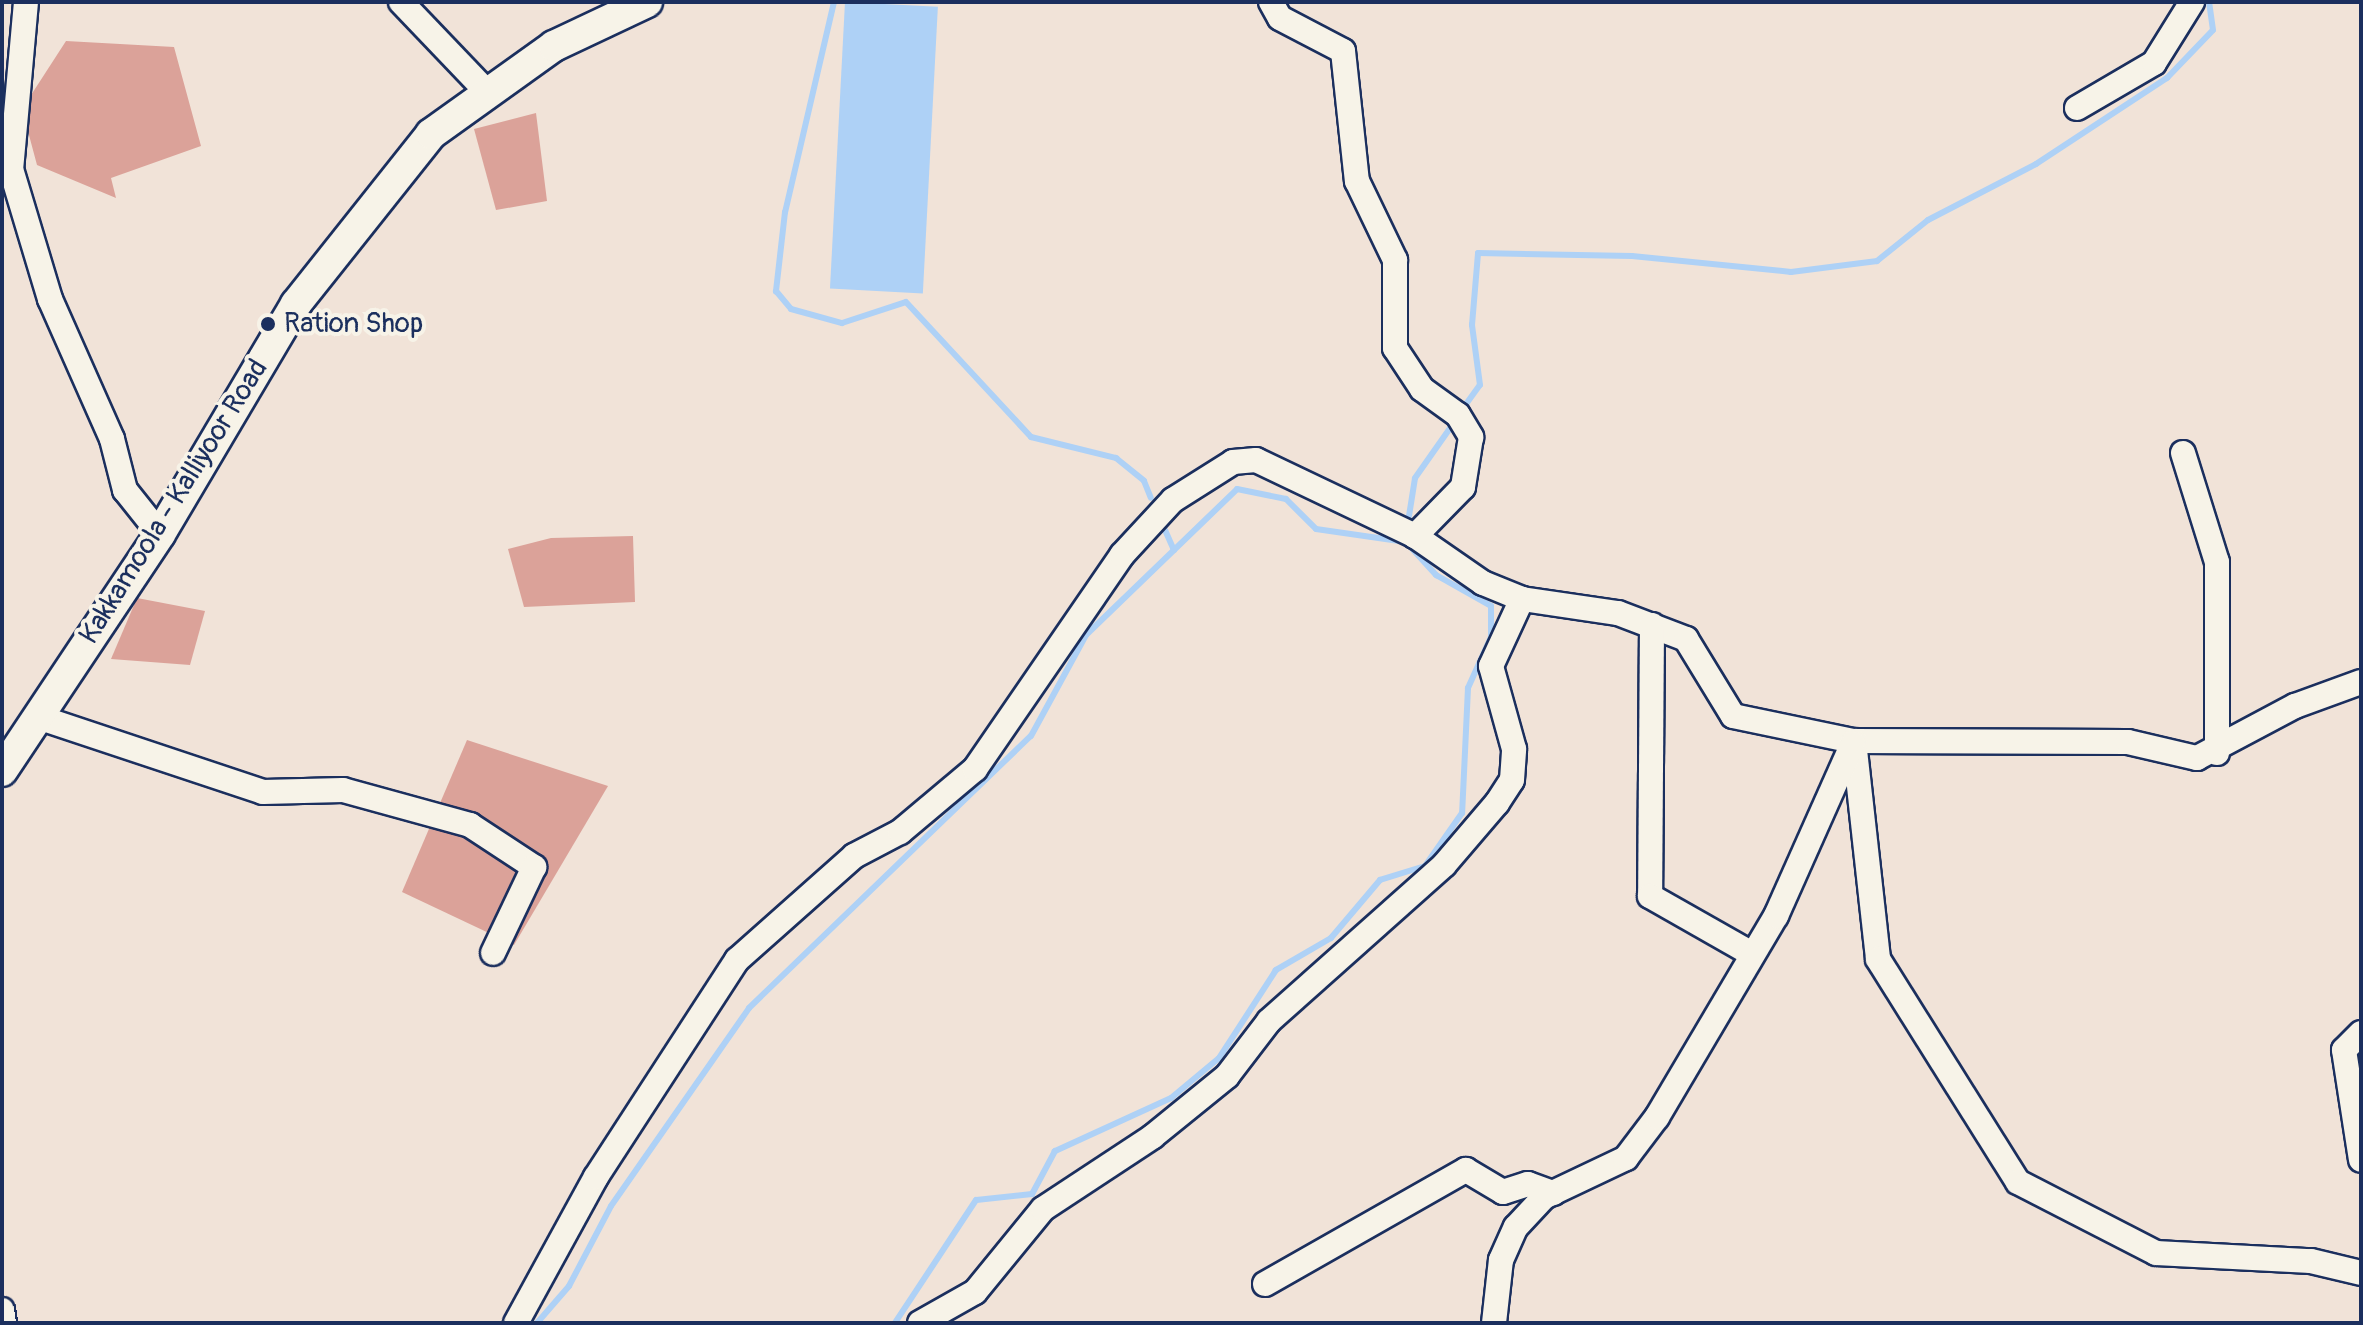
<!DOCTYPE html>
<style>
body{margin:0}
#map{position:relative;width:2363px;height:1325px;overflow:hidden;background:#f1e3d8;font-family:Pangolin,sans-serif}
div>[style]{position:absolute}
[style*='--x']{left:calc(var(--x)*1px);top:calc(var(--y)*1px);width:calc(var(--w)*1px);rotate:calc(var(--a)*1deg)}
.water>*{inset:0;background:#aed1f6;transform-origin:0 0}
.stream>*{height:6px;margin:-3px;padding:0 3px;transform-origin:3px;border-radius:3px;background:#aed1f6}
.building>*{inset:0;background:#dba299}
.roads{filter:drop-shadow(2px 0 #1b2f5e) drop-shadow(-2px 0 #1b2f5e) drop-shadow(0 2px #1b2f5e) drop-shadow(0 -2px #1b2f5e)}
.minor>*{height:24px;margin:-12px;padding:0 12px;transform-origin:12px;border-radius:12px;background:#f7f3e8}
.major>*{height:30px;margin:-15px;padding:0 15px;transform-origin:15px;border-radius:15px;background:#f7f3e8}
.dots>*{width:22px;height:22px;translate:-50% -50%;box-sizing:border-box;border:4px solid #f7f3e8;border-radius:50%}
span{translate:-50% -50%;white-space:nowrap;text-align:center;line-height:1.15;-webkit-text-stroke:8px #f7f3e8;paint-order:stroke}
.poi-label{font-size:28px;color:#1b2f5e}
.left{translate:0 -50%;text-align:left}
.street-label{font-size:28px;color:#1b2f5e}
.frame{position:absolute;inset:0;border:4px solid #1b2f5e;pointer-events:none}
</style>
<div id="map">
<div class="water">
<div style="left:845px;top:2px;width:93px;height:287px;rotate:3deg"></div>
</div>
<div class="stream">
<div style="--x:834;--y:2;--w:216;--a:103.1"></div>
<div style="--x:785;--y:212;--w:80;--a:96.5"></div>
<div style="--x:776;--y:291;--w:23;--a:50"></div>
<div style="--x:791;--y:309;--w:53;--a:15.4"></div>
<div style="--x:842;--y:323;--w:67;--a:-18.2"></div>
<div style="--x:906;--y:302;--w:184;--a:47.2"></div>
<div style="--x:1031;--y:437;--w:88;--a:13.9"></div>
<div style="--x:1116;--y:458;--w:36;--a:39"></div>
<div style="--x:1144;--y:481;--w:18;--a:68"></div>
<div style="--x:1461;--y:411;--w:32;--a:-54"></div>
<div style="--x:1480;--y:385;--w:61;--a:-97.6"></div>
<div style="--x:1472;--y:325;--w:72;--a:-85.2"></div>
<div style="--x:1478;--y:253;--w:154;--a:1.1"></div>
<div style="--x:1632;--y:256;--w:160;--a:5.7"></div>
<div style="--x:1791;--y:272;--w:87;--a:-7.3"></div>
<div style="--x:1877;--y:261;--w:65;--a:-38.8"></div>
<div style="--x:1928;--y:220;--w:122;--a:-27.4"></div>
<div style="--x:2036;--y:164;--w:157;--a:-33.3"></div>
<div style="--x:2167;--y:78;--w:66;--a:-46.2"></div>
<div style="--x:2213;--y:30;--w:28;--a:-98"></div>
<div style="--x:1409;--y:516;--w:38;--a:-81"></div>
<div style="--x:1415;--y:478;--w:70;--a:-54.9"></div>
<div style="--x:1165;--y:530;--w:22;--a:66"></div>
<div style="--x:537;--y:1323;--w:49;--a:-49.1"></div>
<div style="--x:569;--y:1286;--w:90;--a:-62.3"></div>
<div style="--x:611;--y:1206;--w:241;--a:-55.1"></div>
<div style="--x:749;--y:1008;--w:392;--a:-44"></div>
<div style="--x:1031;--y:736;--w:115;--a:-61.4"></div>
<div style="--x:1086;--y:635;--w:210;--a:-44"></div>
<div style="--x:1237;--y:489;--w:50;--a:11.5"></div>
<div style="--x:1286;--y:499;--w:42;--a:45"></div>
<div style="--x:1316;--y:529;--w:91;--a:8.2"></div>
<div style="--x:1406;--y:542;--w:45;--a:47.7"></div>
<div style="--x:1436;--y:575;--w:63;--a:29.4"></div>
<div style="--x:1491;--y:606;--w:31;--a:90"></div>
<div style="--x:1491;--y:637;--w:56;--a:114.3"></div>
<div style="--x:1468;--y:688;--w:125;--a:92.7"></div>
<div style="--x:1462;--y:813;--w:65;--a:124.9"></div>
<div style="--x:1425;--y:866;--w:47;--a:162.7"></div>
<div style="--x:1380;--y:880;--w:76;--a:130.2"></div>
<div style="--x:1331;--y:938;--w:64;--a:149.8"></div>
<div style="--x:1276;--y:970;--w:105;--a:122.9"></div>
<div style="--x:1219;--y:1058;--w:62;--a:140.2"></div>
<div style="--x:1171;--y:1098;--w:128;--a:155.4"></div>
<div style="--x:1055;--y:1151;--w:49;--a:118.1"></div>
<div style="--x:1032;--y:1194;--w:56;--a:173.9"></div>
<div style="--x:976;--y:1200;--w:147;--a:123.4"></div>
</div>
<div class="building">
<div style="clip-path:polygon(66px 41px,174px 47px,201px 146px,111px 178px,116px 198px,37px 165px,22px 109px)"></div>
<div style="clip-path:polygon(536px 113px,547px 201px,496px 210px,474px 129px)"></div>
<div style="clip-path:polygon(633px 536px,635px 602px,524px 607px,508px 549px,551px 538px)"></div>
<div style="clip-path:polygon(137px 598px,205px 611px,190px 665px,111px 659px)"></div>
<div style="clip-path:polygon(467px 740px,608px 786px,514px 945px,402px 892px)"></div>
</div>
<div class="roads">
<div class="minor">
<div style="--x:26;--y:2;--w:168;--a:95.1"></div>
<div style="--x:11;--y:169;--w:136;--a:73.3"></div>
<div style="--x:50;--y:299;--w:153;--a:66.1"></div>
<div style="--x:112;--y:439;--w:53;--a:75.7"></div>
<div style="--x:125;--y:490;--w:56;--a:51.5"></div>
<div style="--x:401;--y:2;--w:126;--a:46.3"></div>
<div style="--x:1271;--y:2;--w:18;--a:61"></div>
<div style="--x:1280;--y:18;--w:71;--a:27.6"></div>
<div style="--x:1343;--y:51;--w:131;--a:83.9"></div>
<div style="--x:1357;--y:181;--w:88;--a:64.3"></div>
<div style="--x:1395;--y:260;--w:88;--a:90"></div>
<div style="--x:1395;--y:348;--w:49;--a:56.6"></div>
<div style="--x:1422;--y:389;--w:44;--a:35.8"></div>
<div style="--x:1458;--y:415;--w:26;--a:59"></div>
<div style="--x:1471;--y:437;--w:51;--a:99.1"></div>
<div style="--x:1463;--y:487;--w:69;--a:134.4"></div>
<div style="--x:1415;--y:536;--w:83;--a:34.7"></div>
<div style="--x:1483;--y:583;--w:42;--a:22.3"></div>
<div style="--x:1522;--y:599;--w:97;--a:8.3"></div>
<div style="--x:1618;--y:613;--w:73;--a:20.9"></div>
<div style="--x:1686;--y:639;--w:90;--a:58.6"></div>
<div style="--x:1733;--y:716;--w:124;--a:11.7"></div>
<div style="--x:1854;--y:741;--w:274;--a:0.2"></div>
<div style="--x:2128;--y:742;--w:71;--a:13.1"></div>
<div style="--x:2197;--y:758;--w:111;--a:-28"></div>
<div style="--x:2295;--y:706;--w:70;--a:-20"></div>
<div style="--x:2077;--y:108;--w:89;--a:-30.3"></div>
<div style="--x:2154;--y:63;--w:72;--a:-58.1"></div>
<div style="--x:2183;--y:453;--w:114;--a:72.7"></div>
<div style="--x:2217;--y:562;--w:191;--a:90"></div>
<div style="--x:1652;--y:625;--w:271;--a:90.4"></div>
<div style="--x:1650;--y:896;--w:117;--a:29.6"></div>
<div style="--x:38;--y:717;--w:237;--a:18.4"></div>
<div style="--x:263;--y:792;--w:80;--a:-1.4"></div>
<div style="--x:343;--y:790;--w:132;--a:15.4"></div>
<div style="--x:470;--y:825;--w:77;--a:33.3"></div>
<div style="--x:534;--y:867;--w:95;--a:115.5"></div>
<div style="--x:1854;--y:741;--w:219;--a:83.7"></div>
<div style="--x:1878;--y:959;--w:263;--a:57.9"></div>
<div style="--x:2018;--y:1182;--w:155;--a:27.2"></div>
<div style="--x:2156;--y:1253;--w:155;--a:3"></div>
<div style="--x:2311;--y:1261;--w:51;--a:13.5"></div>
<div style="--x:2361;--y:1033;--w:24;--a:135"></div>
<div style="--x:2344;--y:1050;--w:111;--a:81.2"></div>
<div style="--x:1265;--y:1284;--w:231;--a:-29.6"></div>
<div style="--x:1466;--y:1170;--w:43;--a:30.7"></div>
<div style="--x:1503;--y:1192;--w:26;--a:-18"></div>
<div style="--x:1528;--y:1184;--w:27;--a:20"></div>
<div style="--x:2;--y:1310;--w:13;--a:81"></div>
<div style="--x:516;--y:1323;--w:166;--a:-61.3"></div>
<div style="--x:596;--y:1177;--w:259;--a:-57"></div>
<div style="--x:737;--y:960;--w:157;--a:-41.6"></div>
<div style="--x:854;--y:856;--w:52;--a:-27.6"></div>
<div style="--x:900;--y:832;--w:98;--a:-40"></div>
<div style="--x:975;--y:769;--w:260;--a:-55.5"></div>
<div style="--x:1122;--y:555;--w:75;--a:-47.2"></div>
<div style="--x:1173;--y:500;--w:71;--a:-32.3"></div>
<div style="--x:1233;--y:462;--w:23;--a:-5"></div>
<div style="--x:1256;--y:460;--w:176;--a:25.5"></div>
<div style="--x:920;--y:1323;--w:63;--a:-29.4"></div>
<div style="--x:975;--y:1292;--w:107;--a:-50.7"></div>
<div style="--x:1043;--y:1209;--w:131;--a:-33.4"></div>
<div style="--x:1152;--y:1137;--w:97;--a:-39.1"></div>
<div style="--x:1227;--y:1076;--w:69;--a:-52.6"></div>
<div style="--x:1269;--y:1021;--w:234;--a:-41.7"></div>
<div style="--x:1444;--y:865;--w:82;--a:-49.5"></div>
<div style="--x:1497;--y:803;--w:27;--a:-57"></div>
<div style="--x:1512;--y:780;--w:31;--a:-86"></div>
<div style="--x:1514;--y:749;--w:86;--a:-105.5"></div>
<div style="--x:1491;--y:666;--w:74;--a:-65.2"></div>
<div style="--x:1494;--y:1323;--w:63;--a:-83.7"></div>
<div style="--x:1501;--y:1260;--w:36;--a:-66"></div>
<div style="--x:1516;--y:1227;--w:41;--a:-47"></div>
<div style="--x:1544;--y:1197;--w:91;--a:-25.4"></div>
<div style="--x:1626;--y:1158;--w:51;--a:-52.9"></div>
<div style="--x:1657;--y:1117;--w:234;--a:-59.4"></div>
<div style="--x:1776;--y:916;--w:189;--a:-66"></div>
</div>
<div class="major">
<div style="--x:2;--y:771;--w:285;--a:-56.3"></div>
<div style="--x:160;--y:534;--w:267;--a:-59.4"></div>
<div style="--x:296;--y:304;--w:217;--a:-51.5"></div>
<div style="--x:431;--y:134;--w:151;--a:-35.6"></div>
<div style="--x:554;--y:46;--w:103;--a:-25.3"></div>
</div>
</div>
<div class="dots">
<div style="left:268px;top:324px;background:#1b2f5e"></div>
</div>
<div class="poi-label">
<span class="left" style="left:284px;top:324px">Ration Shop</span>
</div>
<div class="street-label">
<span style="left:174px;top:502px;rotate:-58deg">Kakkamoola - Kalliyoor Road</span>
</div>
<div class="frame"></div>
</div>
